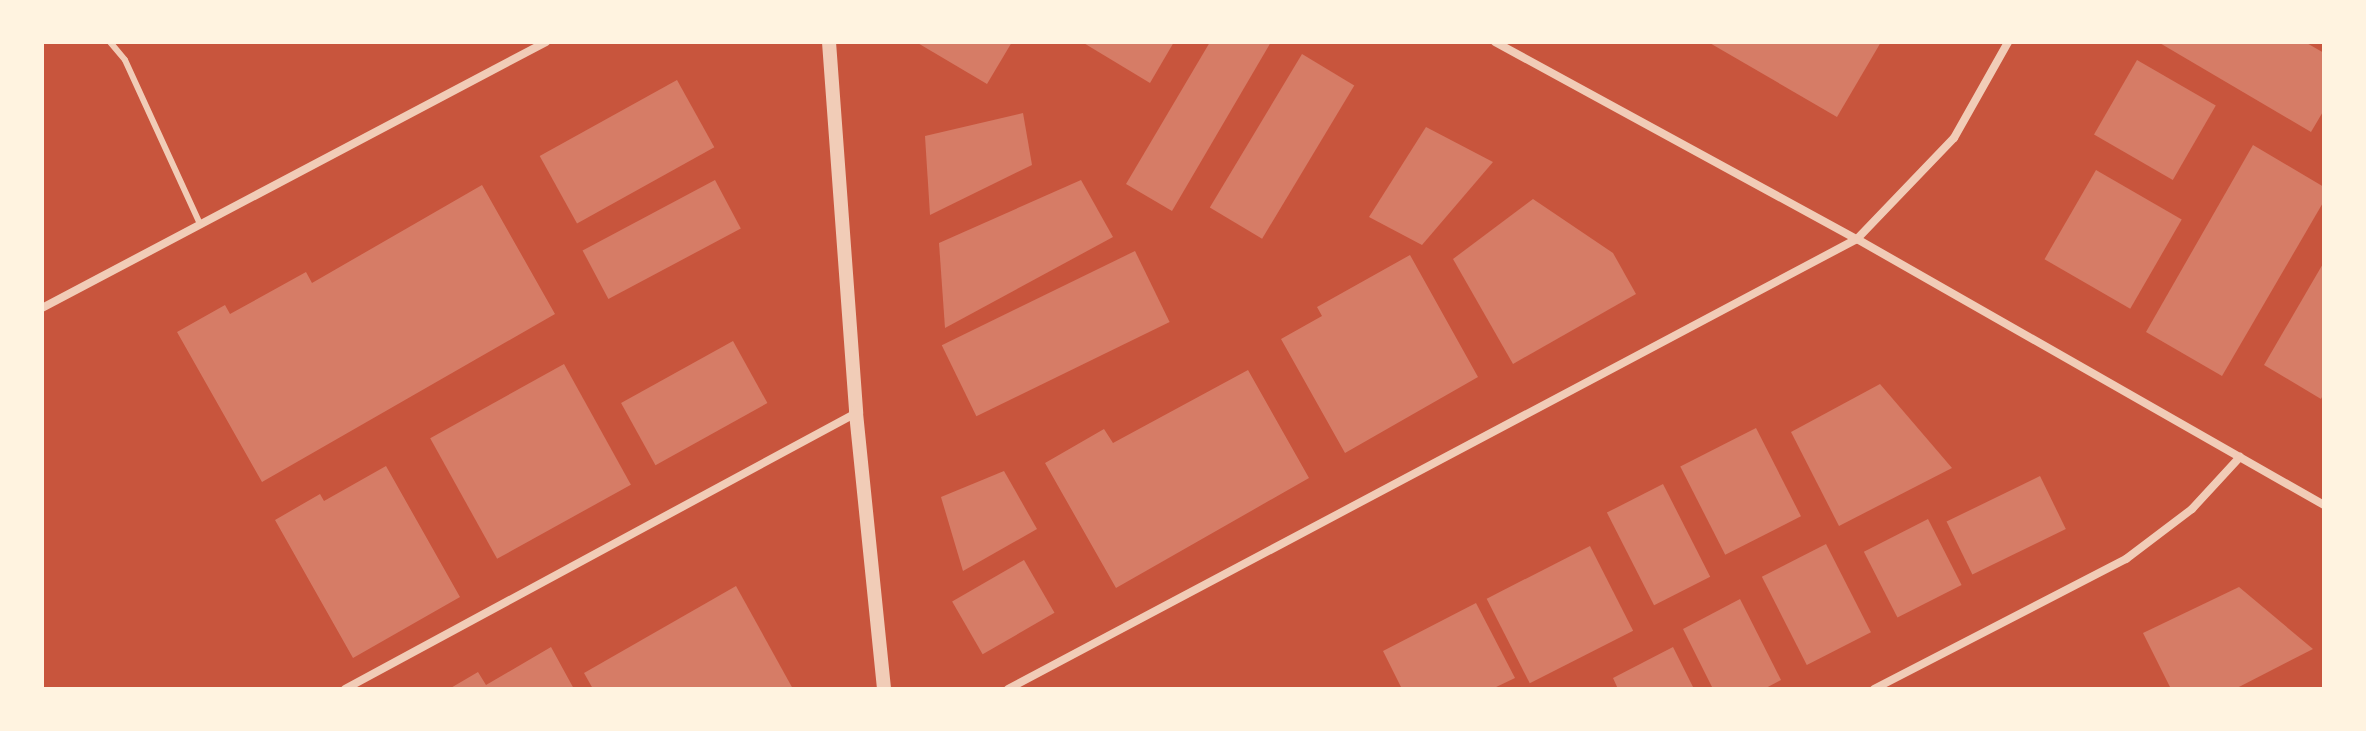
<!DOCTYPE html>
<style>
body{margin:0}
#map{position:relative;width:2366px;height:731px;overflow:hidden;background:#c8553d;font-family:"Open Sans",sans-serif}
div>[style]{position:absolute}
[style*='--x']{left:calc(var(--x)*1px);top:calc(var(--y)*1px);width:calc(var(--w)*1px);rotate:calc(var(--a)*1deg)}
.building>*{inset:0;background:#d67c66;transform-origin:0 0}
.service>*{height:6px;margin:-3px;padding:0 3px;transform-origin:3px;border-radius:3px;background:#f1ccb7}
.minor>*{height:8px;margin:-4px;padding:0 4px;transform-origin:4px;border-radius:4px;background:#f1ccb7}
.tertiary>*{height:14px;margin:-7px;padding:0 7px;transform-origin:7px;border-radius:7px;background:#f1ccb7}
span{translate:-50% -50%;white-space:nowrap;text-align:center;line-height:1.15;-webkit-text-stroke:6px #fff3e0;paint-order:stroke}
.frame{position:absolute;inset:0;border:44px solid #fff3e0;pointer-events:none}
</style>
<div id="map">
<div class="building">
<div style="clip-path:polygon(916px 42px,1012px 42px,987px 84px)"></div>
<div style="clip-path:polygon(1082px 42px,1174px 42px,1150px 83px)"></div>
<div style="clip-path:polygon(1210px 42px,1271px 42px,1172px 211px,1126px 184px)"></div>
<div style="clip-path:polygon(1708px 42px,1881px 42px,1837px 117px)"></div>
<div style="clip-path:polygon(2158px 42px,2305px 42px,2324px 53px,2324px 110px,2311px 132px)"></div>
<div style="left:1302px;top:54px;width:61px;height:179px;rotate:31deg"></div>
<div style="left:2137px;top:60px;width:91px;height:86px;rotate:30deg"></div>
<div style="left:677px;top:80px;width:77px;height:157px;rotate:61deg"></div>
<div style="clip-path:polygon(1023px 113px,1032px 165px,930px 215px,925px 136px)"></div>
<div style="clip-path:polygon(1426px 127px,1493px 162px,1422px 245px,1369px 217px)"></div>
<div style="clip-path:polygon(2253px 145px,2324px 187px,2324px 201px,2222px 376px,2146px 332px)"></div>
<div style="left:2096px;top:170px;width:99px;height:103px;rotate:30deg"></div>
<div style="left:715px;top:180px;width:55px;height:150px;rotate:62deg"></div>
<div style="clip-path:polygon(1081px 180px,1113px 237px,945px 328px,939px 243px)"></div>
<div style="clip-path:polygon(482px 185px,555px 314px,262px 482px,177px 332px,225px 305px,230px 314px,306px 272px,312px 283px)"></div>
<div style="clip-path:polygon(1533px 199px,1613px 253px,1636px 294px,1513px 364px,1453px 259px)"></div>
<div style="left:1135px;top:251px;width:79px;height:215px;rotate:64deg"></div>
<div style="clip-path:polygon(1410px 255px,1478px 377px,1345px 453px,1281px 339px,1322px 316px,1317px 307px)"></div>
<div style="clip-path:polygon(2324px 262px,2324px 393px,2321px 399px,2264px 365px)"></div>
<div style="left:733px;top:341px;width:71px;height:128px;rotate:61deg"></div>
<div style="left:564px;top:364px;width:138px;height:153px;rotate:61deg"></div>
<div style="clip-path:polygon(1248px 370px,1309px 478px,1116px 588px,1045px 463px,1104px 429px,1113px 443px)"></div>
<div style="clip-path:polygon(1880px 384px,1952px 468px,1839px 526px,1791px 432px)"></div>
<div style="left:1756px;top:428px;width:99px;height:85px;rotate:63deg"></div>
<div style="clip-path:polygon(386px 466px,460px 597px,353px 658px,275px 520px,320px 494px,324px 501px)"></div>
<div style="clip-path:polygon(1004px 471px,1037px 529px,963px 571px,941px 497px)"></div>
<div style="left:2040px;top:476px;width:59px;height:104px;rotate:64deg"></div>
<div style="left:1663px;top:484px;width:104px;height:63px;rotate:63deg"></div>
<div style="left:1928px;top:519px;width:74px;height:72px;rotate:63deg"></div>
<div style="left:1826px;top:544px;width:99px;height:72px;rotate:63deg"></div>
<div style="left:1590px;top:546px;width:95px;height:116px;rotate:63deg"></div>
<div style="left:1024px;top:560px;width:61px;height:83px;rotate:60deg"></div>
<div style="clip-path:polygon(736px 586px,793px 689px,593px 689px,584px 673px)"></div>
<div style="clip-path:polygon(2239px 587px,2313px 649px,2235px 689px,2171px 689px,2143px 633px)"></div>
<div style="clip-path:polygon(1740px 599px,1781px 680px,1764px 689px,1713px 689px,1683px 629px)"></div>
<div style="clip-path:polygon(1476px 603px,1515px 678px,1492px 689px,1402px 689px,1383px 651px)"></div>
<div style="clip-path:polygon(551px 647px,574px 689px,449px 689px,478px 672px,486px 685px)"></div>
<div style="clip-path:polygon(1673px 647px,1694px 689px,1618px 689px,1613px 678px)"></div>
</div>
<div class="service">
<div style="--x:110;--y:42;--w:23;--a:50"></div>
<div style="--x:125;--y:60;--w:180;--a:65.4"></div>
</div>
<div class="minor">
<div style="--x:1495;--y:42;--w:412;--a:28.6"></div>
<div style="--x:1857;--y:239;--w:537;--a:29.67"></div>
<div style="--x:42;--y:308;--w:570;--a:-27.82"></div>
<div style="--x:345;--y:689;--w:581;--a:-28.37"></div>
<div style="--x:1008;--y:689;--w:961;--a:-27.93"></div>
<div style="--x:1857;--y:239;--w:140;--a:-46.2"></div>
<div style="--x:1954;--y:138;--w:110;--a:-60.6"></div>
<div style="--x:1874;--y:689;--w:284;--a:-27.3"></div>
<div style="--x:2126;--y:559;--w:83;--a:-37.1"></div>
<div style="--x:2192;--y:509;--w:71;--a:-47.3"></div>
</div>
<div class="tertiary">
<div style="--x:829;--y:42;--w:372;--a:85.8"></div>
<div style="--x:856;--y:413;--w:277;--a:84.2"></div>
</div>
<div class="frame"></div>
</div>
